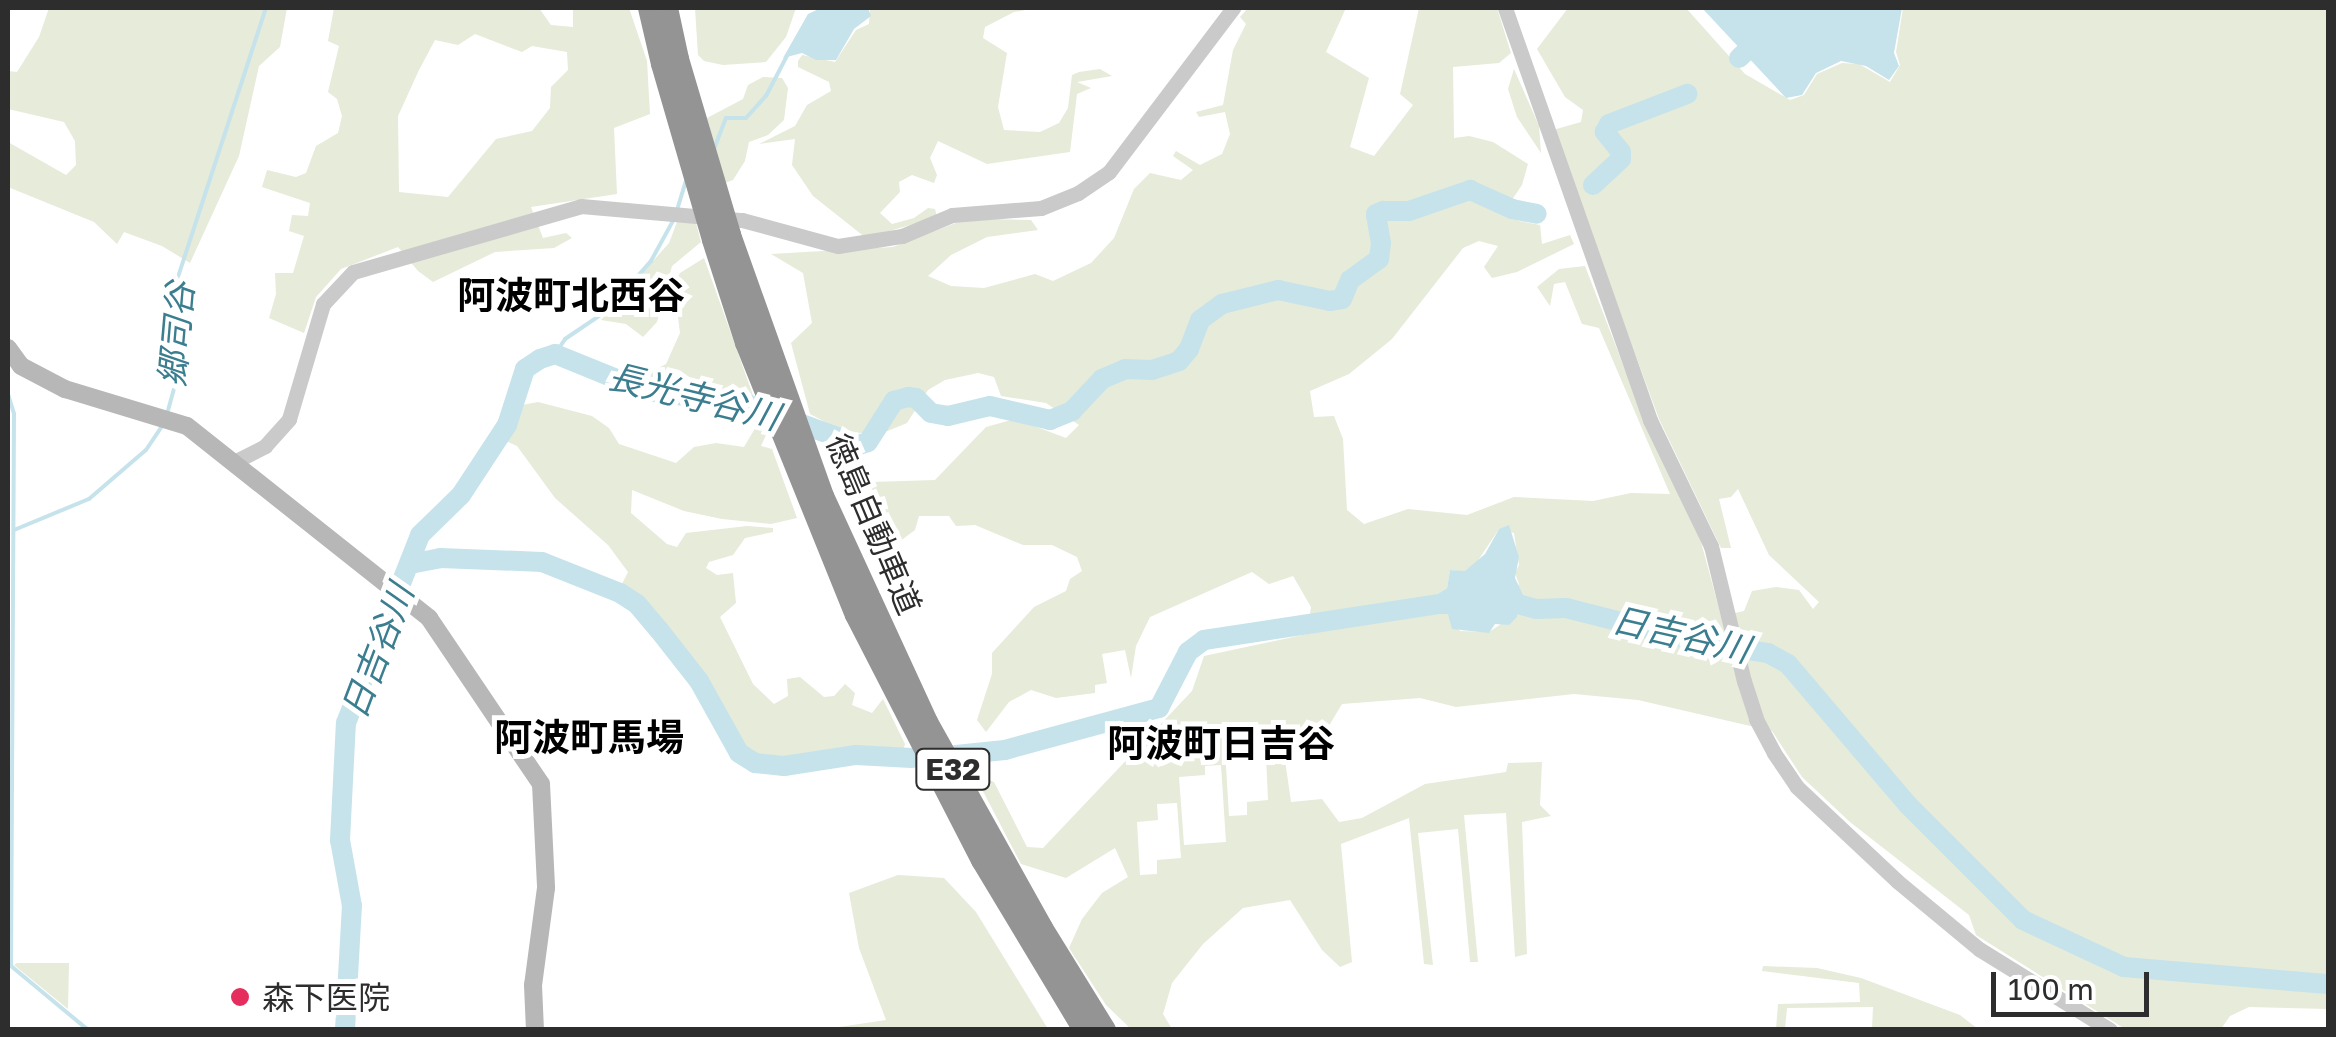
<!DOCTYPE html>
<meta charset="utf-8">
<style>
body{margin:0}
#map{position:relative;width:2336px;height:1037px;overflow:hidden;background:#fff;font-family:"Golos Text","Noto Sans JP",sans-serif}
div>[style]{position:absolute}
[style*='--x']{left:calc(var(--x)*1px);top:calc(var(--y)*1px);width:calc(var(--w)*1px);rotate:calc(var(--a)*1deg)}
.green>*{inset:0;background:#e6ebda}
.water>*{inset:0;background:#c6e3eb}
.stream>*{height:4px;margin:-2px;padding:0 2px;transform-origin:2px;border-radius:2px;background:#c6e3eb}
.river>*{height:20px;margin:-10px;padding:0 10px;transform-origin:10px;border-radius:10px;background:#c6e3eb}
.tertiary>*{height:15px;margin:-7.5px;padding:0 7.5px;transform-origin:7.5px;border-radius:7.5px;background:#cacaca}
.secondary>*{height:18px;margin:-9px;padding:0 9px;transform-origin:9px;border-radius:9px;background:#b7b7b7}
.motorway>*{height:22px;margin:-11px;padding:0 11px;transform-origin:11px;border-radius:11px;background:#949494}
.motorway-bridge>*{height:22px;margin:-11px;padding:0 11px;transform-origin:11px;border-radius:11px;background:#949494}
.dots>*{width:28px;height:28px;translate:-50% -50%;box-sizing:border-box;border:5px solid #fff;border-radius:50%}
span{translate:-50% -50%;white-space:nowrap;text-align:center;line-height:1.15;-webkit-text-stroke:10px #fff;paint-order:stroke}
.shield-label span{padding:2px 8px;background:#fff;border:2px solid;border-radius:8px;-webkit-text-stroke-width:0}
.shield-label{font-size:30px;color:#2d2d2d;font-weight:700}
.street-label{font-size:32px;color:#2d2d2d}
.poi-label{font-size:32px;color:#2d2d2d}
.left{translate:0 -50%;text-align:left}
.water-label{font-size:35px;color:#3b7e8f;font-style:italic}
.quarter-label{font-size:38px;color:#000;font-weight:700}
.frame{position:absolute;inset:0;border:10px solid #2d2d2d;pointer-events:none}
.scale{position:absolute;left:1991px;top:972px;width:158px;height:45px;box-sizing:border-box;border:5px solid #2d2d2d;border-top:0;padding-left:12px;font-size:30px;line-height:35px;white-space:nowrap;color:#2d2d2d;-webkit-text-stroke:8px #fff;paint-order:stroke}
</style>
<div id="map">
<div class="green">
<div style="clip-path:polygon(49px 8px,287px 8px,280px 47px,259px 66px,239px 156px,190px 263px,162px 246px,124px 232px,117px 244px,94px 222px,8px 187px,8px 142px,66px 175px,76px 165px,75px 141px,64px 122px,8px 109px,8px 71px,17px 72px,39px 37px)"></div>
<div style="clip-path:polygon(evenodd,334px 8px,539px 8px,551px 25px,573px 27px,573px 8px,629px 8px,647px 61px,650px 114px,614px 128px,617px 194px,531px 207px,543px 238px,566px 233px,572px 238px,554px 248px,495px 252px,433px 282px,418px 271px,398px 247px,341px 269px,316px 297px,304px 333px,269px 318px,276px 294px,275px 273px,293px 273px,304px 236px,289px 231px,292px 215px,308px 216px,310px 203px,262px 187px,267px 170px,296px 177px,306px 173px,316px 146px,338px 133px,342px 116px,337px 99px,328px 92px,339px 46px,328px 41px,334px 8px,475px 34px,522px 52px,532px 46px,567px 52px,568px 70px,551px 87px,550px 108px,532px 131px,496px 139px,448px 197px,399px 192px,398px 116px,419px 70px,435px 40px,458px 45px,475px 34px)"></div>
<div style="clip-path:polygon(695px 8px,796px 8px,786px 37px,766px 62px,723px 65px,704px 61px,698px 55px)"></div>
<div style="clip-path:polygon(870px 8px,1036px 8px,1014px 12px,985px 27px,983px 38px,1007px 53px,998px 107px,1004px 130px,1040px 132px,1059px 123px,1068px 108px,1072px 75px,1079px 72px,1100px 69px,1112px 76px,1077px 82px,1091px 88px,1077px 94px,1070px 152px,987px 164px,938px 141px,930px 158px,937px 175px,934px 183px,912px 175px,899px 182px,900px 192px,880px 213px,892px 224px,914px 218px,928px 208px,935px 209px,937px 217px,866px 238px,813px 196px,792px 165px,795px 139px,759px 144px,795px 126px,807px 105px,831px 91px,829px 82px,798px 67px,798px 61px,802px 55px,835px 62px,856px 30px,869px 24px)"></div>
<div style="clip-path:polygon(evenodd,1248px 8px,1346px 8px,1326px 52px,1369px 78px,1350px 147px,1374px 156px,1413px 105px,1400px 94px,1419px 8px,1497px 8px,1511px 53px,1499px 63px,1453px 67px,1454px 138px,1469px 136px,1493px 142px,1528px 164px,1522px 185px,1505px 210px,1519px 221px,1540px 225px,1542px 244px,1570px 235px,1574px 244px,1517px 272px,1492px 278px,1484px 267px,1498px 246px,1479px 241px,1463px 248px,1392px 339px,1349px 374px,1310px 391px,1314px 417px,1334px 416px,1343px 439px,1347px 510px,1364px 524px,1408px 509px,1467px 515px,1514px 497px,1593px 501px,1631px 493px,1670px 494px,1599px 328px,1582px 324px,1565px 282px,1554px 284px,1550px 306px,1537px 287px,1559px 269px,1585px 266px,1647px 427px,1701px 542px,1721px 616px,1744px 611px,1752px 591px,1776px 587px,1799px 590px,1813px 609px,1819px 602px,1769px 555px,1738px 489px,1731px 497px,1719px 499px,1731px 548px,1721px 548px,1659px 419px,1553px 130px,1581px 122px,1583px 110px,1565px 97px,1537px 49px,1568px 8px,1686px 8px,1745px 74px,1790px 100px,1804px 95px,1817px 74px,1842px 63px,1859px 64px,1890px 82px,1900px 65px,1896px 52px,1903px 8px,2328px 8px,2328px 1009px,2249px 1007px,2230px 1016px,2221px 1029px,2125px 1029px,1976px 935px,1969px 915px,1850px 822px,1802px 777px,1772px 731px,1638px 700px,1574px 694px,1456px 707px,1420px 698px,1342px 704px,1324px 734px,1284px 753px,1291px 802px,1322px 799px,1339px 822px,1362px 818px,1425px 784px,1506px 772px,1508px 763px,1542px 762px,1540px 805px,1551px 816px,1522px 822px,1527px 954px,1515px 957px,1506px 813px,1464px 815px,1478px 962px,1470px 962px,1458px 829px,1418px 833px,1433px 965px,1424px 964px,1409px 818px,1341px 844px,1352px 962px,1340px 967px,1322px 950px,1290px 900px,1243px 908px,1203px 944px,1172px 983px,1163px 1014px,1172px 1029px,1131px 1029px,1106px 1005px,1069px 948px,1082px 919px,1102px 893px,1128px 877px,1115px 848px,1066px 878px,1021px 864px,974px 774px,994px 782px,1027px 847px,1043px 848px,1192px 691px,1204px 656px,1307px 634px,1311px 607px,1293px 576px,1269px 584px,1252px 572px,1150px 617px,1136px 646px,1131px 678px,1125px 650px,1102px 654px,1107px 683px,1095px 685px,1095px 693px,1056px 698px,1031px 690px,1009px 702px,986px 732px,977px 720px,992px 674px,992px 653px,1034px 607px,1066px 591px,1070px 579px,1082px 571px,1077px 557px,1052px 545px,1023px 545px,975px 525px,956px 526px,949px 516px,919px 516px,915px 530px,884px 553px,873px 513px,872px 482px,935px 480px,986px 427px,1015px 419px,1066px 438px,1079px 425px,1046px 403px,1001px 396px,994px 377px,978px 373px,945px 380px,928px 390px,907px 423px,885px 432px,848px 434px,810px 414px,791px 343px,812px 323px,803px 273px,771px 254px,893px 247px,961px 221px,988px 219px,1031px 220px,1038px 230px,987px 237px,951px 255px,928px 276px,951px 286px,984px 288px,1035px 274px,1053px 281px,1091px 263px,1114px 238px,1134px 189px,1150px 173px,1181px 180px,1193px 170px,1173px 156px,1176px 151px,1200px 165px,1222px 154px,1230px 134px,1225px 112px,1199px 117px,1196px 112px,1223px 105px,1233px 50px,1246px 24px,1240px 17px,1248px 8px,1499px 529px,1514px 533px,1519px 565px,1515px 573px,1519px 584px,1501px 624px,1489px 632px,1460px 631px,1449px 614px,1429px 614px,1427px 601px,1447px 588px,1450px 570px,1465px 572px,1477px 562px,1499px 529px,1248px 8px,1265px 733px,1268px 800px,1247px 802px,1247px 815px,1229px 816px,1225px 750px,1245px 749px,1245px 734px,1265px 733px,1248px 8px,1221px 765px,1226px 842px,1184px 845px,1179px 777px,1205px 775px,1205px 766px,1221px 765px,1248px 8px,1177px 803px,1181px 858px,1157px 860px,1157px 874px,1140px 875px,1137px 822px,1158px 820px,1157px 804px,1177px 803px)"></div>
<div style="clip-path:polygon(1514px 69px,1539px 126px,1541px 153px,1517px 117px,1508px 89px)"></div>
<div style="clip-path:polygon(763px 77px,782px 78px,788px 88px,784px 120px,768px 135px,749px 142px,745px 161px,733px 180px,725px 183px,707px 118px,743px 99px,748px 85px)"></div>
<div style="clip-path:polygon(677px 222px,696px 223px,701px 242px,672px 266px,657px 322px,643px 337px,626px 324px,601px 320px,669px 243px)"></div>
<div style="clip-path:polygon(704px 258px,754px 398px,634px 381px,666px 364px,680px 333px,674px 285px,680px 273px)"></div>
<div style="clip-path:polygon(538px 402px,592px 416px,609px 428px,619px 444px,676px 463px,694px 447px,716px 443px,744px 447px,760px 420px,766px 435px,761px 446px,772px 449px,797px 518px,771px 524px,722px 519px,684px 511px,632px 490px,631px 513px,667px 544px,677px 547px,686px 533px,747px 526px,773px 528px,773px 532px,745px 538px,733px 555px,709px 562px,706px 568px,717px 575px,733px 573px,736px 603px,720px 617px,753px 684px,774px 704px,788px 696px,787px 679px,800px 677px,824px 697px,834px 696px,845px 684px,855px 693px,852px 705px,872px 713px,883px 699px,905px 744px,902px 754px,854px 752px,849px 747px,847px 752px,783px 762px,758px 760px,743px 750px,698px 672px,640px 602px,620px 588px,628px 572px,608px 545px,555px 498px,517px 446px,506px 441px,522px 405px)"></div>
<div style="clip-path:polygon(898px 875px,944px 878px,976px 912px,1048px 1029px,826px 1029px,886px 1020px,859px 948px,849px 893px)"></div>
<div style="clip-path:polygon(17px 963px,69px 963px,68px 1009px,14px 965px)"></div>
<div style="clip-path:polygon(1763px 966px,1817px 968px,1861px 978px,1960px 1015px,1978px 1029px,1872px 1029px,1873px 1007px,1787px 1008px,1785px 1029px,1776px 1029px,1778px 1004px,1860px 1002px,1859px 983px,1762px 971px)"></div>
</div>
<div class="water">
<div style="clip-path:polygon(821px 8px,868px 8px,871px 16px,854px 29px,836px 60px,816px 60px,802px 53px,783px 58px,808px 14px)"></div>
<div style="clip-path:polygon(1702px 8px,1902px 8px,1894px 53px,1899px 66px,1889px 80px,1866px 66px,1841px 61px,1816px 73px,1802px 95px,1786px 98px)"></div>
<div style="clip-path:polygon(1509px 525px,1519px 557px,1515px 578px,1527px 603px,1518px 608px,1517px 617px,1509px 625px,1495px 624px,1489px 633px,1452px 629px,1448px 614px,1429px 614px,1427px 601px,1447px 588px,1450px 570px,1465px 571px,1485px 554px,1499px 529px)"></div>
</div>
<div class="stream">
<div style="--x:714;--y:149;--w:33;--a:-69"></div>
<div style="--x:726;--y:118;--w:20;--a:0"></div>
<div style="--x:746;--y:118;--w:30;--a:-48"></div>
<div style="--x:766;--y:96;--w:47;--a:-62.4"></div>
<div style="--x:677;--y:210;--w:30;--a:-73"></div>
<div style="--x:555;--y:354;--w:18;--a:-56"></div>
<div style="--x:565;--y:339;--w:52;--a:-34"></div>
<div style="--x:608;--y:310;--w:65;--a:-48.7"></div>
<div style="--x:651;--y:261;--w:48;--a:-61.3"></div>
<div style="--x:8;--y:394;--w:21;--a:73"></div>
<div style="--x:14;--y:414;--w:552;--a:90.31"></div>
<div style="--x:11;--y:966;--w:100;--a:39.7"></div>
<div style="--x:167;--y:414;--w:49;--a:-74.5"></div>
<div style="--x:180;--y:367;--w:59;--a:-96.8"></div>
<div style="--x:173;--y:308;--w:28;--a:-82"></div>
<div style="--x:177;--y:280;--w:286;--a:-71.9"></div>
<div style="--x:14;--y:530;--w:81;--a:-22.5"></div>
<div style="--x:89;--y:499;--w:75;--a:-40.7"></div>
<div style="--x:146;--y:450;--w:32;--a:-56"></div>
</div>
<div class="river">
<div style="--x:1739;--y:58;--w:73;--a:-43.3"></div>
<div style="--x:1593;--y:185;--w:38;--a:-43"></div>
<div style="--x:1621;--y:159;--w:7;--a:-90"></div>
<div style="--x:1621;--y:152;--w:26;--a:-129"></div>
<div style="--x:1605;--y:132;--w:9;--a:-63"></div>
<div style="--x:1609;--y:124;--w:84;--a:-21"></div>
<div style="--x:410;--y:564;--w:31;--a:-11"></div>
<div style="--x:440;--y:558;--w:102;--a:2.2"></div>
<div style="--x:542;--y:562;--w:84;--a:21.7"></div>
<div style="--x:620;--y:593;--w:20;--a:33"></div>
<div style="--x:637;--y:604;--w:34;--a:50"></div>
<div style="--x:659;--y:630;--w:65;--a:51.9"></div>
<div style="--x:699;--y:681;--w:82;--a:60.9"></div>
<div style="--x:739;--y:753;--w:19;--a:32"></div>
<div style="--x:755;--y:763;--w:29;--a:6"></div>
<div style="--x:784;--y:766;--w:73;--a:-8.7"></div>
<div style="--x:856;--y:755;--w:56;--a:3.1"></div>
<div style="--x:1499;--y:599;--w:38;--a:15"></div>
<div style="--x:1536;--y:609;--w:30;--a:-2"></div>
<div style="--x:1566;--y:608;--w:142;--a:14.2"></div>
<div style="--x:1704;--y:643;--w:65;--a:8.9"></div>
<div style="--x:1768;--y:653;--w:23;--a:29"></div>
<div style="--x:1788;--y:664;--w:185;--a:49.6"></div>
<div style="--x:1908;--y:805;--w:163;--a:45"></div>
<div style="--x:2023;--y:920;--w:111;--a:25"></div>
<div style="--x:2124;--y:967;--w:205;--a:4.8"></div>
<div style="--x:956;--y:755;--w:49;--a:-5.8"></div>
<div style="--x:1005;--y:750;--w:160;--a:-15.3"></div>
<div style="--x:1159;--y:708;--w:63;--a:-62.6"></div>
<div style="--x:1188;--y:652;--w:20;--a:-37"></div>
<div style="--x:1204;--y:640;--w:250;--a:-8.7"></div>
<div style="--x:345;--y:1030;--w:124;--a:-86.8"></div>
<div style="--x:352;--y:906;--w:67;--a:-100.3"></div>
<div style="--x:340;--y:840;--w:117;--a:-87.1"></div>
<div style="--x:346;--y:723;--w:202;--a:-68.5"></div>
<div style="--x:420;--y:535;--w:57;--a:-44.3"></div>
<div style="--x:461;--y:495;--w:84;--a:-56.7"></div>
<div style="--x:507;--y:425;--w:59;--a:-72.2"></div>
<div style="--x:525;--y:369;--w:18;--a:-34"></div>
<div style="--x:540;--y:359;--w:16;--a:-18"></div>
<div style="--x:555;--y:354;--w:98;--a:22.1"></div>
<div style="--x:646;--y:391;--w:102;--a:7.3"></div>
<div style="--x:747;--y:404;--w:119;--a:20.1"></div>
<div style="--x:859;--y:445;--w:9;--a:-18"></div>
<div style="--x:868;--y:442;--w:49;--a:-57.6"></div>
<div style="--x:894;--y:401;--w:15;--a:-16"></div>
<div style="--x:908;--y:397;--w:8;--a:7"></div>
<div style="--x:916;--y:398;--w:21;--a:45"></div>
<div style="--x:931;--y:413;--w:17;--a:10"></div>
<div style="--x:948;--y:416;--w:43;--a:-13.4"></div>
<div style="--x:990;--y:406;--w:62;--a:13.1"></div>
<div style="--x:1050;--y:420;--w:24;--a:-22"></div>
<div style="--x:1072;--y:411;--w:44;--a:-46.8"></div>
<div style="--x:1102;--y:379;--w:25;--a:-23"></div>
<div style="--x:1125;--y:369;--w:27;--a:2"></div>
<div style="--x:1152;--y:370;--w:28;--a:-18"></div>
<div style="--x:1179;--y:361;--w:16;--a:-50"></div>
<div style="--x:1189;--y:349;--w:31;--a:-69"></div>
<div style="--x:1200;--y:320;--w:27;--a:-36"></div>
<div style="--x:1222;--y:304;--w:58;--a:-14"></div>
<div style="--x:1278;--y:290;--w:53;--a:11.9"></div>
<div style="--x:1330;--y:301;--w:12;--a:-9"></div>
<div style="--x:1342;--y:299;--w:21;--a:-67"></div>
<div style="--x:1350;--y:280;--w:36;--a:-36"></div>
<div style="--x:1379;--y:259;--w:16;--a:-83"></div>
<div style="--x:1381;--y:243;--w:29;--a:-100"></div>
<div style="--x:1376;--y:214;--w:8;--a:-23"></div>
<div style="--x:1383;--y:211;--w:26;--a:0"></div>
<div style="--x:1409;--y:211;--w:65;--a:-19"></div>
<div style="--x:1470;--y:190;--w:46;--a:24.3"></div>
<div style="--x:1512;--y:209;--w:25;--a:11"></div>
</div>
<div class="tertiary">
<div style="--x:1505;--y:8;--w:437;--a:70.6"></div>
<div style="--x:1650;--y:420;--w:140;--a:64.2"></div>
<div style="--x:1711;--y:546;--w:139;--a:76.3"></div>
<div style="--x:1744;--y:681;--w:40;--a:72"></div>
<div style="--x:1756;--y:719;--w:38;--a:62"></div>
<div style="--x:1774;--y:753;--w:41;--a:55.9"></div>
<div style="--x:1797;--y:787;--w:137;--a:43.2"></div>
<div style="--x:1897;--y:881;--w:107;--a:39.7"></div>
<div style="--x:1979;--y:949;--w:154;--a:31.7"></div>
<div style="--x:234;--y:462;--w:35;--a:-27"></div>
<div style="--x:265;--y:446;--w:36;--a:-48"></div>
<div style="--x:289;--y:419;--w:120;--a:-73.5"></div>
<div style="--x:323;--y:304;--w:44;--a:-46.8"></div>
<div style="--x:353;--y:272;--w:237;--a:-16.1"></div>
<div style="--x:581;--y:206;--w:162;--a:5"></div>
<div style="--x:742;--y:220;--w:99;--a:15.2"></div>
<div style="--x:838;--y:246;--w:65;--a:-8.9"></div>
<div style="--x:902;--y:236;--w:54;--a:-22.8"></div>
<div style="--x:952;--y:215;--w:89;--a:-4.5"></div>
<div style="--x:1041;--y:208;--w:40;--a:-22"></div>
<div style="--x:1078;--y:193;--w:37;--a:-34"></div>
<div style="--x:1109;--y:172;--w:206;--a:-52.9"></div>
</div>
<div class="secondary">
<div style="--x:8;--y:348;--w:22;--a:54"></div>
<div style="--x:21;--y:366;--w:50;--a:27.6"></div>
<div style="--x:65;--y:389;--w:127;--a:16.9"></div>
<div style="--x:187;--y:426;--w:309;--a:38.4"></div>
<div style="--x:429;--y:618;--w:200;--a:56"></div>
<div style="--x:541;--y:784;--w:104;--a:87.2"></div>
<div style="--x:546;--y:888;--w:98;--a:97.6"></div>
<div style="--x:533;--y:985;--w:45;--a:87.5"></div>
</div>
<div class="motorway">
<div style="--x:649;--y:8;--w:57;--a:76.9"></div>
<div style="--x:667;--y:8;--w:52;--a:77.8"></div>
<div style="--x:730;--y:235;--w:277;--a:70.4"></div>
<div style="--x:823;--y:496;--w:249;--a:65.3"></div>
<div style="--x:927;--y:722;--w:236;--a:60.8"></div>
<div style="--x:1042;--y:928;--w:120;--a:58.3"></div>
<div style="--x:713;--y:240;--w:108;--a:72.2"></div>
<div style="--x:746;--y:343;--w:293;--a:68"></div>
<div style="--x:856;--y:615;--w:276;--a:62.8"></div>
<div style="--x:982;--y:860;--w:198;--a:59"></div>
</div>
<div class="motorway-bridge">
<div style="--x:678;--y:59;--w:184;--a:73.5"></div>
<div style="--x:662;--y:64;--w:183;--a:73.8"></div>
</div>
<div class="dots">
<div style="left:240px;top:997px;background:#e52e5d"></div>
</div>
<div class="shield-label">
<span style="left:953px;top:769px">E32</span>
</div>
<div class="street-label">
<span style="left:874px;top:524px;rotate:67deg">徳島自動車道</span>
</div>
<div class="poi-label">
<span class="left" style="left:262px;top:997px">森下医院</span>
</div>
<div class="water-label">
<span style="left:176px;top:334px;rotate:-85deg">郷司谷</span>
<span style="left:694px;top:396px;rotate:14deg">長光寺谷川</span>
<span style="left:1681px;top:634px;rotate:13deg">日吉谷川</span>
<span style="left:377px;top:651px;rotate:-69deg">日吉谷川</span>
</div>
<div class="quarter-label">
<span style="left:571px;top:295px">阿波町北西谷</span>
<span style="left:589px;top:737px">阿波町馬場</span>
<span style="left:1221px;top:743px">阿波町日吉谷</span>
</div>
<div class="frame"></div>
<div class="scale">100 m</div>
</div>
